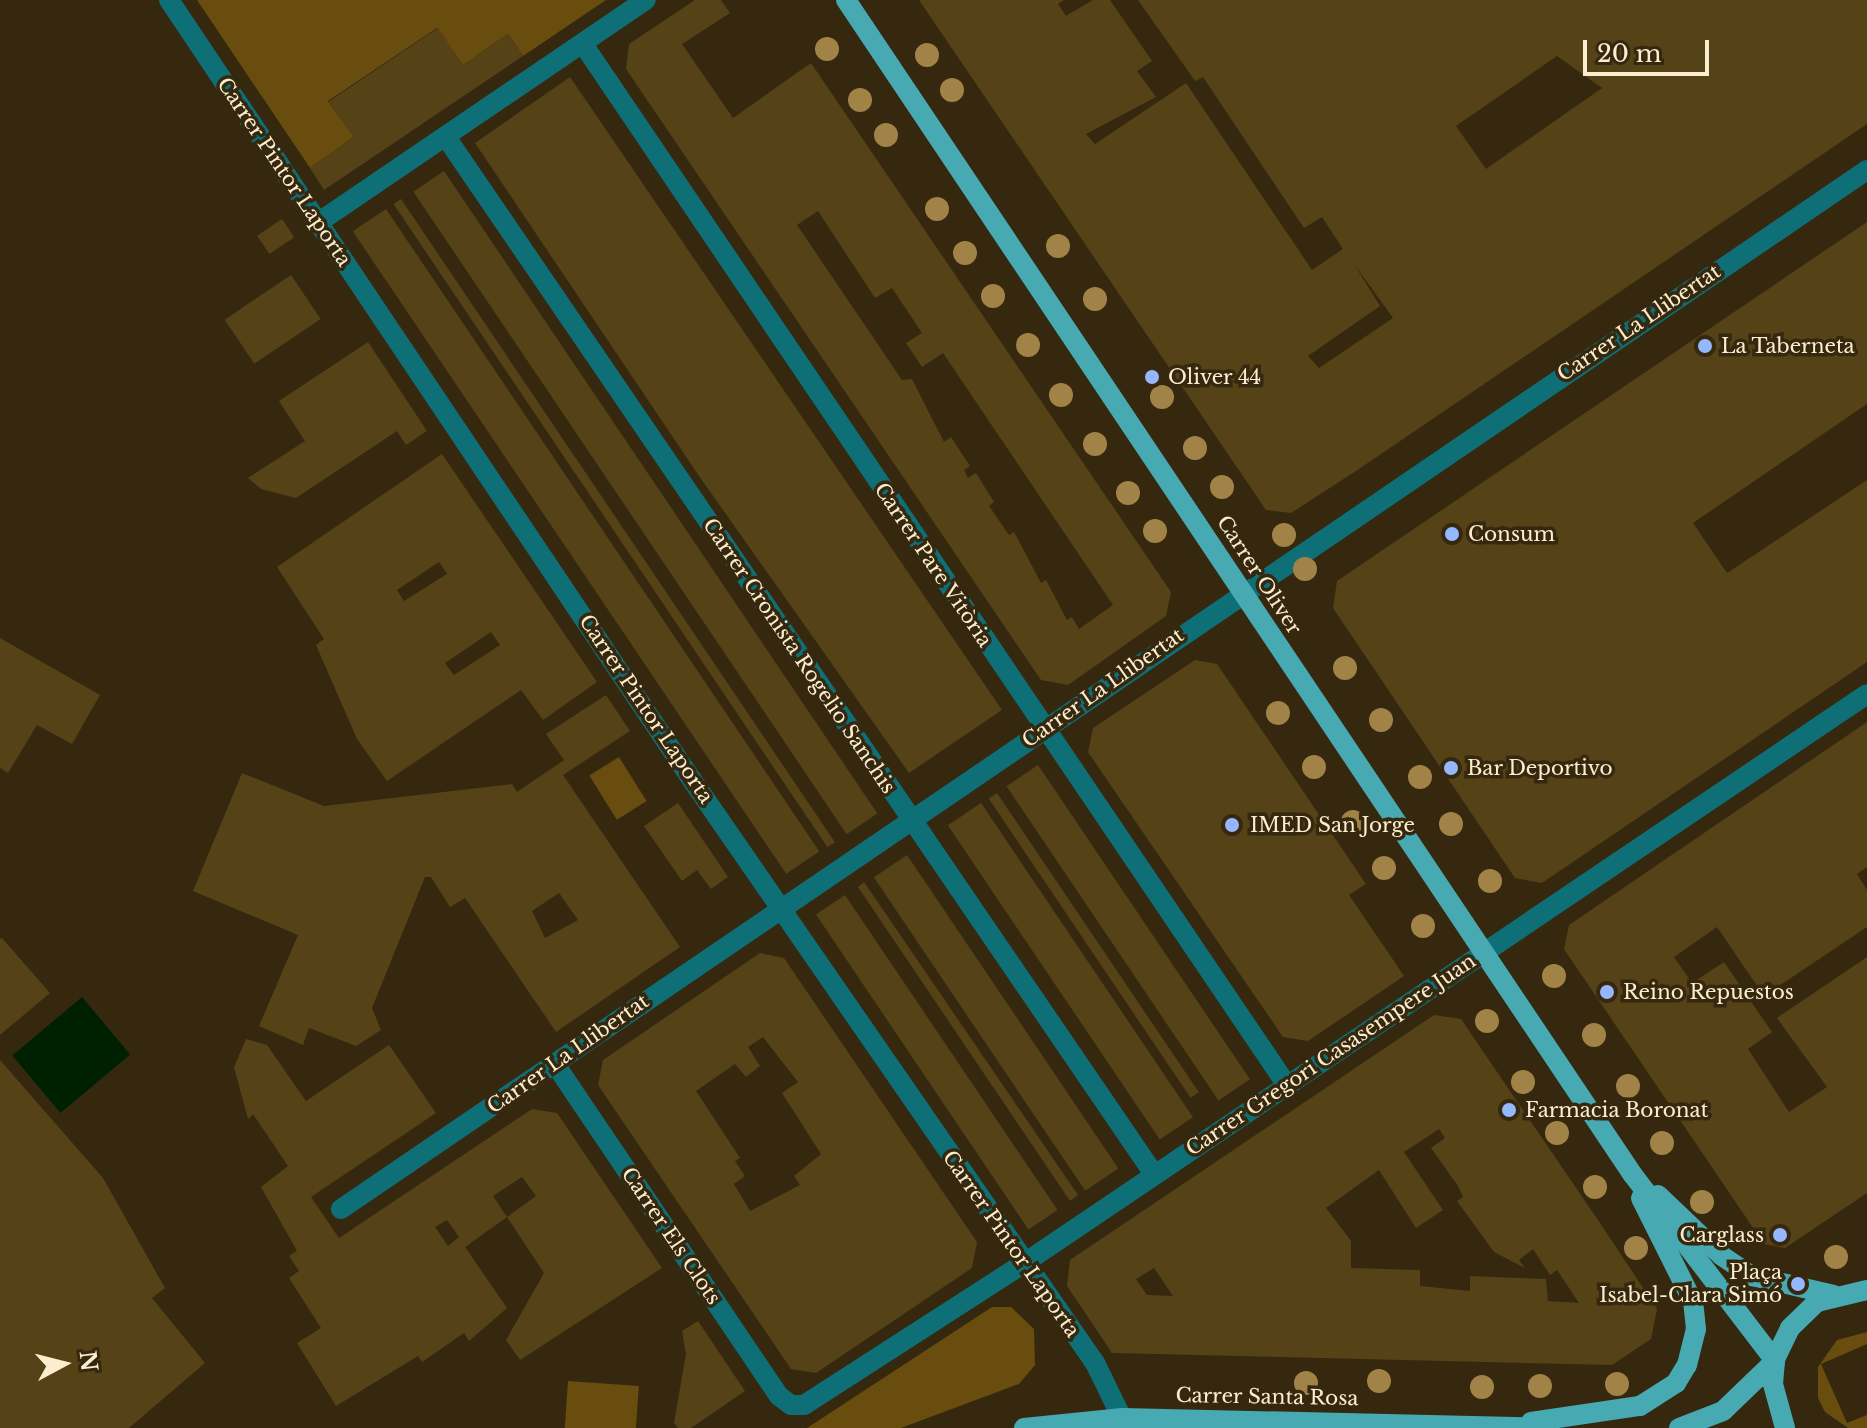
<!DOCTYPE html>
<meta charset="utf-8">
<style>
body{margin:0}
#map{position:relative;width:1867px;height:1428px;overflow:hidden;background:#35280f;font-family:"Libre Baskerville",serif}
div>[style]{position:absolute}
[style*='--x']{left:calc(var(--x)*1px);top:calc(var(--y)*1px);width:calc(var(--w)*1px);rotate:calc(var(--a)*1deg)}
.green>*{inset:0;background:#684d0f;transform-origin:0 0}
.water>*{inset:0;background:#002101;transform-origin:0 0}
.building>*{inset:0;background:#564217;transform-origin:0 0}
.minor>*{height:20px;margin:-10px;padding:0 10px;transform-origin:10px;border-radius:10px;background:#0e6f77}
.major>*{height:20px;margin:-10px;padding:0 10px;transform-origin:10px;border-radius:10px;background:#47aab3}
.trees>*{width:24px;height:24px;margin:-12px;border-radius:50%;background:#a28347}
.dots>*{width:22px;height:22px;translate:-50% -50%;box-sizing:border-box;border:4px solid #35280f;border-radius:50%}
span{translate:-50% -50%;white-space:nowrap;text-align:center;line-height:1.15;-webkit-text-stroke:7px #35280f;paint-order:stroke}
.street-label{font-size:20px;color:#fdedcf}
.poi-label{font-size:20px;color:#fdedcf}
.left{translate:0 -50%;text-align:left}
.right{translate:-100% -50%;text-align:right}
.north{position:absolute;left:24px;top:1324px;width:80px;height:80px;-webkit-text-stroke:6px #35280f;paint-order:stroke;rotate:83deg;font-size:22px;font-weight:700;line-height:32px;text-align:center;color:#fdedcf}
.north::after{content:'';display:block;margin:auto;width:28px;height:36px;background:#fdedcf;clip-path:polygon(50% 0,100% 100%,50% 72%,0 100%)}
.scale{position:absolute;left:1583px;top:40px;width:126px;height:36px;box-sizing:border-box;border:4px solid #fdedcf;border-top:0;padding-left:10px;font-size:24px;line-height:28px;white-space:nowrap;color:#fdedcf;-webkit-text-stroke:6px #35280f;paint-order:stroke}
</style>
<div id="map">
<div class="green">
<div style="clip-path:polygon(197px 0,606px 0,523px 56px,508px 34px,463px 65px,437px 28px,328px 101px,354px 137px,310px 168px)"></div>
<div style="left:619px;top:757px;width:52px;height:35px;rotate:58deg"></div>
<div style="clip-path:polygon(992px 1307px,1011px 1307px,1034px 1329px,1035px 1365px,1019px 1384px,901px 1428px,807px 1428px)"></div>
<div style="clip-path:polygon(1867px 1332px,1867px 1344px,1821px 1364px,1847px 1423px,1867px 1415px,1867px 1428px,1848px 1428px,1825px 1412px,1818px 1398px,1818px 1367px,1837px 1340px)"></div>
<div style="left:568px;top:1381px;width:71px;height:47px;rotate:4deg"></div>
</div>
<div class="water">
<div style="left:82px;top:997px;width:75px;height:91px;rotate:50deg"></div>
</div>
<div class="building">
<div style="clip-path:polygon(evenodd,695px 0,721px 0,730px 13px,682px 44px,733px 118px,811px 63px,1171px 592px,1166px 616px,1068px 685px,1041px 680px,626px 69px,629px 44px,695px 0,818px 211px,875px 298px,892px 288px,922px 333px,906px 343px,922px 367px,943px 353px,1113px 605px,1079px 629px,1072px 617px,1067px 620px,1046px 580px,1041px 583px,1014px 532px,1009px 535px,989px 506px,994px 502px,976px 473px,968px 478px,964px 470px,970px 466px,951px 437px,944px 442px,912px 379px,902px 380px,797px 225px,818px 211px)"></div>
<div style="clip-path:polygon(evenodd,919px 0,1064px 0,1058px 4px,1066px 16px,1093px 0,1110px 0,1152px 61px,1137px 71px,1156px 97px,1086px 134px,1095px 144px,1186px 83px,1312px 270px,1343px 249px,1322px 217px,1304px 228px,1203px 77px,1195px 81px,1138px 0,1867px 0,1867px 124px,1356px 471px,1291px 513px,1266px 510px,919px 0,1557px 56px,1602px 88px,1486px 169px,1456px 126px,1557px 56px,919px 0,1354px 264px,1393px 318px,1319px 368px,1308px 356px,1380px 306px,1354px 264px)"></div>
<div style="clip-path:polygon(438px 28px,463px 65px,508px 34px,523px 56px,324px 190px,310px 168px,354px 137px,328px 102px)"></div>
<div style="clip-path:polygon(570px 77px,1002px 710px,909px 773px,699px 476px,475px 143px)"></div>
<div style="left:444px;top:171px;width:775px;height:37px;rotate:56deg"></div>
<div style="left:401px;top:199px;width:776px;height:9px;rotate:56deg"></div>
<div style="left:386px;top:209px;width:775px;height:40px;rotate:56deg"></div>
<div style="left:282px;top:219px;width:22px;height:30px;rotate:56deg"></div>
<div style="clip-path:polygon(1867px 222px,1867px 404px,1693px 523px,1727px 573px,1867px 480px,1867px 662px,1542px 883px,1515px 878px,1333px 608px,1337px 581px)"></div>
<div style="left:291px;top:275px;width:53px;height:80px;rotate:56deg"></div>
<div style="clip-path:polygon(368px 342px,427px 431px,406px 445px,397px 431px,296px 498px,261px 489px,248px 478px,305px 441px,279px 401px)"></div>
<div style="clip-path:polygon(evenodd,442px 454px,597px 682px,543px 720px,521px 690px,387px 781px,357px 739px,316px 645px,324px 639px,277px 567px,442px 454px,439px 562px,447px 574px,404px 601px,397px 590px,439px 562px,442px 454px,491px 632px,500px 645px,454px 675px,445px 663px,491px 632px)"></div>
<div style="clip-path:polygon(0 638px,100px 695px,72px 744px,37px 725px,8px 773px,0 768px)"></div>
<div style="clip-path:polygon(1195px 660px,1217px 664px,1366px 884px,1349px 895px,1404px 976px,1308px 1041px,1283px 1037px,1088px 752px,1093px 728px)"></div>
<div style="clip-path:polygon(evenodd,606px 695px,630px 731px,563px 775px,680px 947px,556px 1032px,465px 898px,450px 907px,431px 877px,425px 877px,372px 1008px,381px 1030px,356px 1046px,309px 1028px,303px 1045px,259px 1026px,298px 935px,193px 891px,242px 773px,324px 806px,512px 784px,517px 792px,564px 760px,546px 734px,606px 695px,559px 893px,578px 920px,545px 938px,532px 911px,559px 893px)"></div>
<div style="clip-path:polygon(1867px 722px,1867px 867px,1857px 874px,1867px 890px,1867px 927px,1764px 996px,1717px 927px,1674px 957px,1692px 983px,1724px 962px,1772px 1032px,1748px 1049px,1789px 1112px,1827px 1087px,1777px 1018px,1867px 957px,1867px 1193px,1785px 1248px,1764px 1244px,1564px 949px,1569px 925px)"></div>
<div style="left:1038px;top:765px;width:379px;height:38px;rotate:56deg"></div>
<div style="left:997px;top:793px;width:361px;height:10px;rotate:56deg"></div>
<div style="clip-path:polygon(678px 803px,728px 877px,711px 889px,697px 870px,682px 881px,644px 826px)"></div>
<div style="left:981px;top:803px;width:379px;height:40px;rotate:56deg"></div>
<div style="left:907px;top:855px;width:378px;height:40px;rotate:56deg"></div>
<div style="clip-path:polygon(864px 882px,1078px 1195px,1070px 1201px,858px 887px)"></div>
<div style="left:845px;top:895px;width:380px;height:35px;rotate:56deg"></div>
<div style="clip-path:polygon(2px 938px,50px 993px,0 1035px,0 939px)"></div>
<div style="clip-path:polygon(evenodd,760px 953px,784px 958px,977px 1242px,972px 1268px,816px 1373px,791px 1369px,598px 1085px,603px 1060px,760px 953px,763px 1037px,798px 1082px,782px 1093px,821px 1154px,794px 1176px,800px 1185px,750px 1211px,734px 1184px,745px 1176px,735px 1161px,740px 1158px,696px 1091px,735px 1064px,746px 1077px,760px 1066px,748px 1047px,763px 1037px)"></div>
<div style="clip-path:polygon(evenodd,1434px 1015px,1461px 1019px,1602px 1226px,1657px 1309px,1651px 1339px,1612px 1365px,1112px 1353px,1067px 1286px,1070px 1260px,1434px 1015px,1439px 1129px,1445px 1138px,1431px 1148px,1458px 1186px,1463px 1197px,1457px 1201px,1494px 1252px,1525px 1268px,1519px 1260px,1533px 1249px,1550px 1275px,1557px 1270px,1579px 1303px,1548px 1301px,1546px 1279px,1470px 1276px,1470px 1291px,1420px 1286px,1420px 1270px,1351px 1268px,1351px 1241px,1326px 1208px,1379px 1170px,1416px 1228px,1443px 1210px,1404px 1152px,1439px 1129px,1434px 1015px,1154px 1268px,1173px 1296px,1147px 1295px,1136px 1279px,1154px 1268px)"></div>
<div style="clip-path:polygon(evenodd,246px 1039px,267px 1045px,306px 1101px,389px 1045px,436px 1113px,311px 1197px,339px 1238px,532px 1109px,557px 1113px,662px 1268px,520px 1360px,506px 1340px,544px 1273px,507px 1217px,465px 1247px,507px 1308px,469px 1341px,464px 1333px,422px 1362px,418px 1356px,336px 1406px,297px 1343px,321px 1328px,289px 1278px,299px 1271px,289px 1256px,297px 1251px,261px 1187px,288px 1166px,253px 1114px,248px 1119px,234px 1067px,246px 1039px,522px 1177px,536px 1196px,507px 1217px,493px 1196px,522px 1177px,246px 1039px,447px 1220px,459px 1237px,448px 1246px,435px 1227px,447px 1220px)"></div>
<div style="clip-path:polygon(0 1060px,103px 1178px,165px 1288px,152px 1298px,205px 1363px,129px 1428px,0 1428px)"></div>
<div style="clip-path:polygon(698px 1321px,745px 1391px,691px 1428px,678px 1428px,674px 1423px,686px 1354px,682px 1331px)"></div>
</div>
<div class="minor">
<div style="--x:169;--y:0;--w:939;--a:56.16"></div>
<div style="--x:692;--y:780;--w:709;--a:55.35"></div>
<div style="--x:1095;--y:1363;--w:61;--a:63.9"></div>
<div style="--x:583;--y:44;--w:1255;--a:55.94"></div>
<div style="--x:446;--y:137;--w:1256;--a:55.68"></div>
<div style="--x:319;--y:222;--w:395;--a:-34.2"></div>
<div style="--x:555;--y:1064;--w:400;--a:56"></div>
<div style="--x:779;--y:1396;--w:15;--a:37"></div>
<div style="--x:791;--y:1405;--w:13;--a:0"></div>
<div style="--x:804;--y:1405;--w:260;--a:-32.8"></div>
<div style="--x:1023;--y:1264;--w:1018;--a:-34.03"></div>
<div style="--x:341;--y:1209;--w:1846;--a:-34.25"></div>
</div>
<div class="major">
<div style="--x:846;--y:0;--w:1414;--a:56.19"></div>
<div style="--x:1633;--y:1175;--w:234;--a:52.6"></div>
<div style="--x:1658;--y:1195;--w:88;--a:43.6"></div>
<div style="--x:1722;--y:1256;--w:36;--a:34"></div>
<div style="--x:1752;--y:1276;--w:84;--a:13"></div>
<div style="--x:1531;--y:1422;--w:110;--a:-8.4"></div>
<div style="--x:1640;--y:1406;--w:43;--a:-32.6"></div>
<div style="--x:1676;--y:1383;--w:21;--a:-59"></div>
<div style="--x:1687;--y:1365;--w:37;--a:-76"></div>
<div style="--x:1696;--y:1329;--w:27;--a:-96"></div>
<div style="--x:1693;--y:1302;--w:116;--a:-116.6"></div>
<div style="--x:1024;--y:1428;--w:99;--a:-5.8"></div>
<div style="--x:1122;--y:1418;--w:425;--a:1.3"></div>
<div style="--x:1679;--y:1428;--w:47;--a:-21.1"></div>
<div style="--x:1723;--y:1411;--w:72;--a:-43.9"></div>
<div style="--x:1785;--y:1428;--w:46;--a:-105.3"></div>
<div style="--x:1773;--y:1384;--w:25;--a:-85"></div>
<div style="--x:1775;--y:1359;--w:34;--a:-64"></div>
<div style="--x:1790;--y:1328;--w:37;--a:-44"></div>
<div style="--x:1817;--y:1302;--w:51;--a:-13.5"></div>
</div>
<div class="trees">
<div style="left:827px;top:49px"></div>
<div style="left:927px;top:55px"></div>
<div style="left:952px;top:90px"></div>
<div style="left:860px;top:100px"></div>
<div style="left:886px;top:135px"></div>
<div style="left:937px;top:209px"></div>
<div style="left:1058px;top:246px"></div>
<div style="left:965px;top:253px"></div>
<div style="left:993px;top:296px"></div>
<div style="left:1095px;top:299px"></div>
<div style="left:1028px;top:345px"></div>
<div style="left:1061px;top:395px"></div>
<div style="left:1162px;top:397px"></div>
<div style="left:1095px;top:444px"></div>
<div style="left:1195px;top:448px"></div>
<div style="left:1222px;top:487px"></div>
<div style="left:1128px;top:493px"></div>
<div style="left:1155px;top:531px"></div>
<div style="left:1284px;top:535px"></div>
<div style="left:1305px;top:569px"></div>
<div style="left:1345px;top:668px"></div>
<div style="left:1278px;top:713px"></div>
<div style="left:1381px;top:720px"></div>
<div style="left:1314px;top:767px"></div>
<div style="left:1420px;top:777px"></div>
<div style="left:1353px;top:822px"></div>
<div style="left:1451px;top:824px"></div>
<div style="left:1384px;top:868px"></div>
<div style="left:1490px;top:881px"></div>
<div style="left:1423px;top:926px"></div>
<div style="left:1554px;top:976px"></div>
<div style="left:1487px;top:1021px"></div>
<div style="left:1594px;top:1035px"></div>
<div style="left:1523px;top:1082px"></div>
<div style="left:1628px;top:1086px"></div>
<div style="left:1557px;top:1133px"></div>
<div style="left:1662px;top:1143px"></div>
<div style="left:1595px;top:1187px"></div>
<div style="left:1702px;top:1202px"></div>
<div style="left:1636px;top:1248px"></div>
<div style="left:1836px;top:1257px"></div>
<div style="left:1379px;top:1381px"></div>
<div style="left:1306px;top:1383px"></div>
<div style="left:1617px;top:1384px"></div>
<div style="left:1540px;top:1386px"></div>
<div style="left:1482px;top:1387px"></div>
</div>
<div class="dots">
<div style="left:1705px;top:346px;background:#94b7fd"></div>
<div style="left:1152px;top:377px;background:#94b7fd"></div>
<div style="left:1452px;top:534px;background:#94b7fd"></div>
<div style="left:1451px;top:768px;background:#94b7fd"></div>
<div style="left:1232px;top:825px;background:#94b7fd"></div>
<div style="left:1607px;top:992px;background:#94b7fd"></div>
<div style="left:1509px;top:1110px;background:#94b7fd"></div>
<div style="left:1780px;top:1235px;background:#94b7fd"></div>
<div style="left:1798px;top:1284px;background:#94b7fd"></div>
</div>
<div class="street-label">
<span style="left:284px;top:172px;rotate:56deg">Carrer Pintor Laporta</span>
<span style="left:1639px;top:323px;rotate:-34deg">Carrer La Llibertat</span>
<span style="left:933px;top:565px;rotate:56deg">Carrer Pare Vitòria</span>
<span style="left:1259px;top:575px;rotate:57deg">Carrer Oliver</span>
<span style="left:799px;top:656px;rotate:56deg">Carrer Cronista Rogelio Sanchis</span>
<span style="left:1103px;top:688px;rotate:-35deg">Carrer La Llibertat</span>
<span style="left:646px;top:709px;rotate:56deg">Carrer Pintor Laporta</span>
<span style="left:568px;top:1054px;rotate:-35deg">Carrer La Llibertat</span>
<span style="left:1331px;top:1055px;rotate:-34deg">Carrer Gregori Casasempere Juan</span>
<span style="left:671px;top:1236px;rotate:56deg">Carrer Els Clots</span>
<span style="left:1011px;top:1244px;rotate:55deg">Carrer Pintor Laporta</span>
<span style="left:1267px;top:1397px;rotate:1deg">Carrer Santa Rosa</span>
</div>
<div class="poi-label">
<span class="left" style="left:1721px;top:346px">La Taberneta</span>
<span class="left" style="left:1168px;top:377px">Oliver 44</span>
<span class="left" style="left:1468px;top:534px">Consum</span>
<span class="left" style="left:1467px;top:768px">Bar Deportivo</span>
<span class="left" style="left:1250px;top:825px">IMED San Jorge</span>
<span class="left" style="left:1623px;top:992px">Reino Repuestos</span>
<span class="left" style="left:1525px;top:1110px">Farmacia Boronat</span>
<span class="right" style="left:1764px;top:1235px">Carglass</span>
<span class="right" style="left:1782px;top:1284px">Plaça<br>Isabel-Clara Simó</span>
</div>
<div class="north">N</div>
<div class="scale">20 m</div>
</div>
